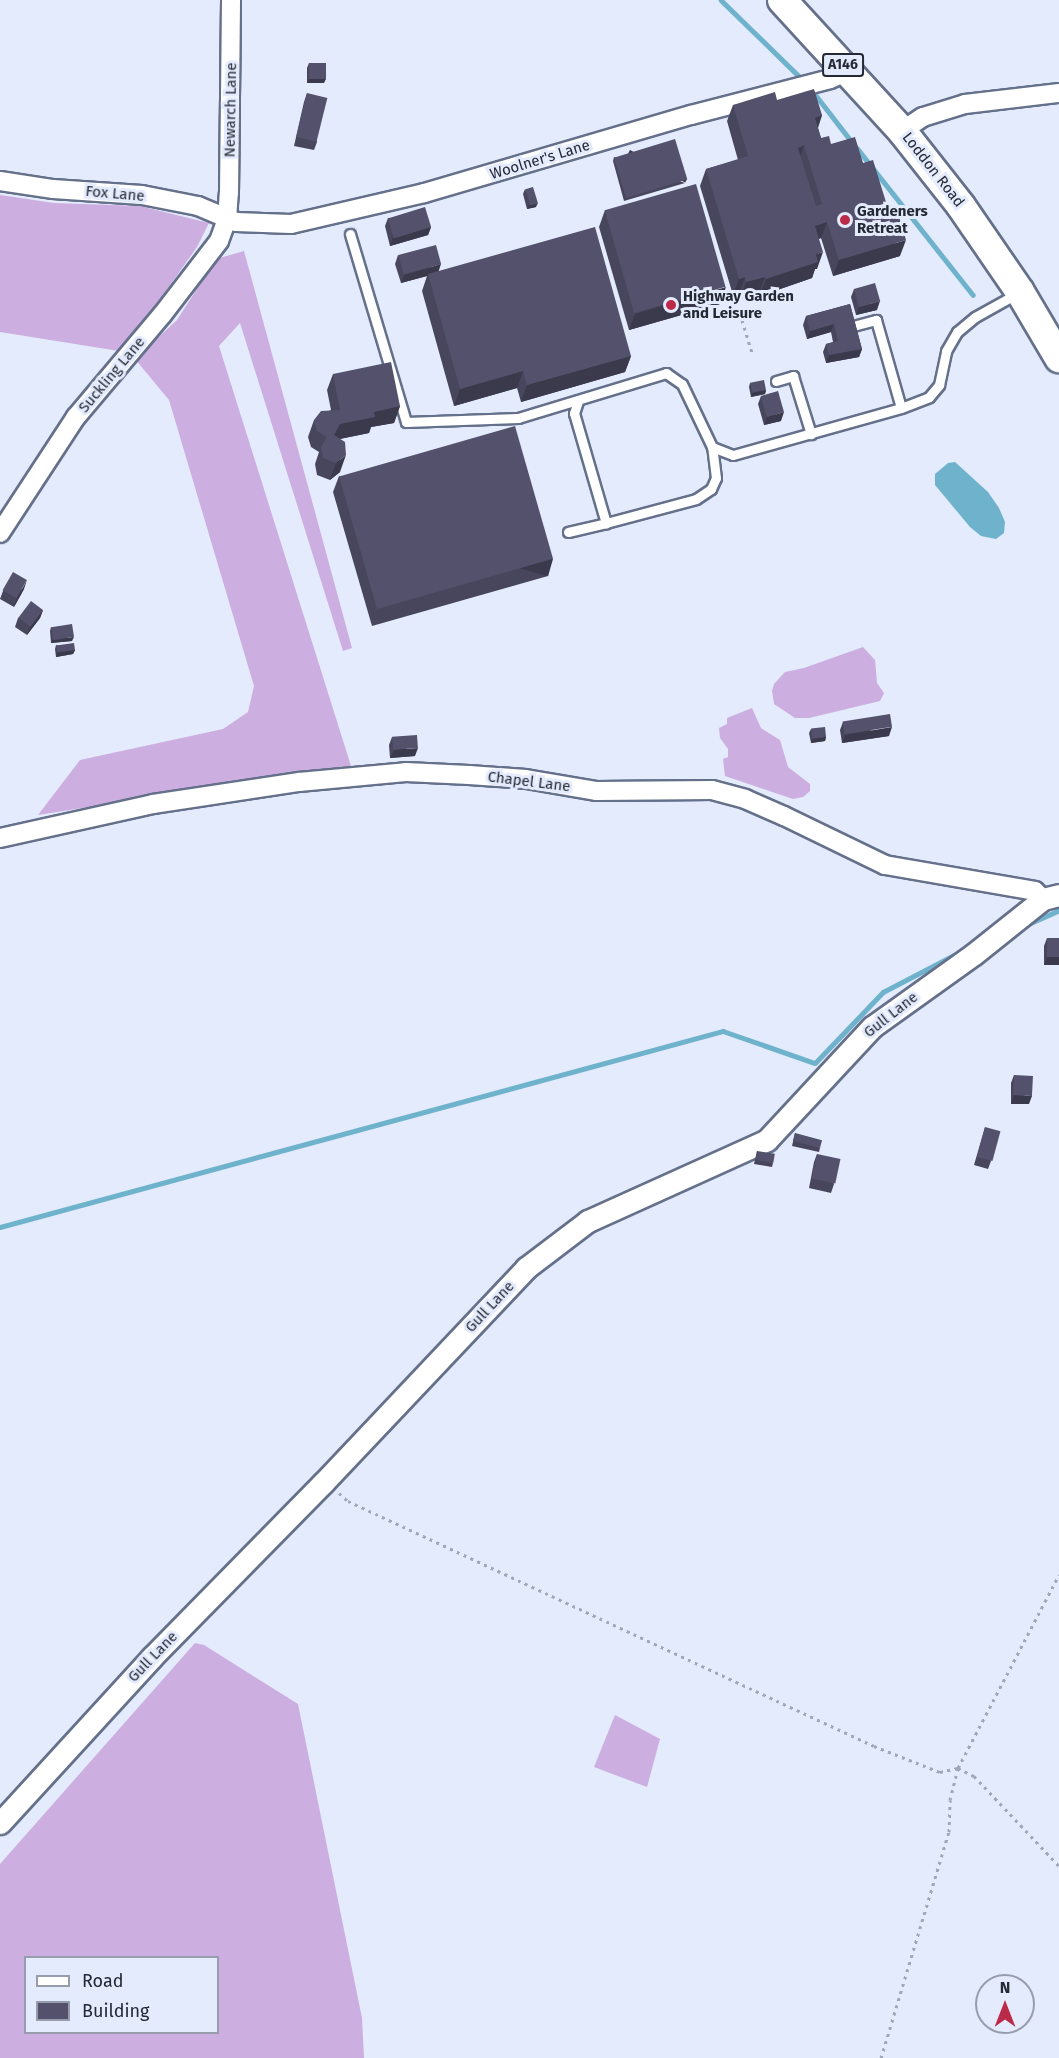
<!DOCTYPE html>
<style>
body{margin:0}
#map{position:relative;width:1059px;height:2058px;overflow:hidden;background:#e3ebfd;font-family:"Fira Sans",sans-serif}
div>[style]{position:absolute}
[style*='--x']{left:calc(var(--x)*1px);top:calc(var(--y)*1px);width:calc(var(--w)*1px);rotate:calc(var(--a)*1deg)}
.forest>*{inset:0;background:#ccaee1}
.water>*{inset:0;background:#6fb2cc}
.stream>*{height:4.5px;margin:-2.25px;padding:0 2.25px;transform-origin:2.25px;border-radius:2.25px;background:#6fb2cc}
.path>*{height:3px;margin-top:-1.5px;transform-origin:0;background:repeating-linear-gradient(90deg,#a0a7b7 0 3px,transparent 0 7.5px)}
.roads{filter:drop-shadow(2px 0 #65708a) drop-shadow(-2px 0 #65708a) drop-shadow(0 2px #65708a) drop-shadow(0 -2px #65708a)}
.service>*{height:9px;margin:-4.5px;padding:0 4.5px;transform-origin:4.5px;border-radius:4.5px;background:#fff}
.minor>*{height:18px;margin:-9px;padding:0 9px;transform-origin:9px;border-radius:9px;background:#fff}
.tertiary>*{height:21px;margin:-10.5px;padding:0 10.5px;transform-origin:10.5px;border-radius:10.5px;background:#fff}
.trunk>*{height:28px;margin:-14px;padding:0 14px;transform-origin:14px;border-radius:14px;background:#fff}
.wall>*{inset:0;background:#48465d}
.shaded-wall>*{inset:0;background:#3b394c;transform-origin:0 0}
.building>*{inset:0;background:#54516c;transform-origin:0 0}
.dots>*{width:16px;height:16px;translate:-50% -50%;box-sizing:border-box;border:3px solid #e3ebfd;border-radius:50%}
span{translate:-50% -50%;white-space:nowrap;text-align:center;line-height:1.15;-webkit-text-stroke:6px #e3ebfd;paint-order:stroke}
.shield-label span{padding:2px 4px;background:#e3ebfd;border:2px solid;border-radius:4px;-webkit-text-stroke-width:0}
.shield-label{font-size:14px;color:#242934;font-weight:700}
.street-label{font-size:15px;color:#242934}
.poi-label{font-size:15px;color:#242934;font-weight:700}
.left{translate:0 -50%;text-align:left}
.legend{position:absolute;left:24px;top:1956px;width:195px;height:78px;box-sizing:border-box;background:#e3ebfd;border:2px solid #979dad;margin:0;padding:8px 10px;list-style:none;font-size:18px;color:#242934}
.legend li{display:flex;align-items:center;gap:12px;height:30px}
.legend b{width:30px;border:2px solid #979dad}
.north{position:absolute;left:975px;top:1974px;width:60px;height:60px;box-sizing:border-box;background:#e3ebfd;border:2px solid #979dad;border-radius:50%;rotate:0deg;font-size:16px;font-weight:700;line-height:24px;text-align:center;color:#242934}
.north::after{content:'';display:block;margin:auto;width:21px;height:27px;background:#bb2a46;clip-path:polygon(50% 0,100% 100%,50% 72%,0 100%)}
</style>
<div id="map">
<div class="forest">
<div style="clip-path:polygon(0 195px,54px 203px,140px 206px,209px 223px,197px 247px,163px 295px,119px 351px,0 332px)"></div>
<div style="clip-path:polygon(244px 251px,352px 648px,343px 651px,240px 323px,219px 346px,351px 766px,38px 815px,80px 760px,223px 729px,248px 712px,254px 686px,169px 400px,135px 359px,177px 320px,216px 259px)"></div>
<div style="clip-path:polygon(863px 647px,875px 660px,877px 683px,884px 693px,880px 701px,809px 718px,795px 718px,774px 704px,772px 691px,774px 684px,785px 672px,804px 668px)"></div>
<div style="clip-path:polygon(752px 708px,761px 728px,780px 740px,788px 767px,810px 784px,810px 791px,803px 797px,793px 799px,725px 776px,723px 759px,728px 757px,728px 749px,720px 738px,719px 728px,727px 724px,727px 718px)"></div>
<div style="clip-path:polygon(evenodd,195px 1643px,204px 1645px,298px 1704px,362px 2018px,364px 2058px,0 2058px,0 1864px,195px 1643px,26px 1958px,218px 1958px,218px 2032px,26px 2032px,26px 1958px)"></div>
<div style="clip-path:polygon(615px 1715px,660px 1739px,647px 1787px,594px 1767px)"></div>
</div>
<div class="water">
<div style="clip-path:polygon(955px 462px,988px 492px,999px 508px,1005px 522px,1004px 533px,996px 539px,981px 536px,970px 527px,935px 485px,935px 474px,948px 463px)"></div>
</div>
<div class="stream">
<div style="--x:721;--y:0;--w:115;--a:44.3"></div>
<div style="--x:815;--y:94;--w:61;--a:52.4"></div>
<div style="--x:857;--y:148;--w:187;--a:51.7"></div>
<div style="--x:1026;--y:925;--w:36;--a:-24"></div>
<div style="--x:0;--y:1227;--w:749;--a:-15.17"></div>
<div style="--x:723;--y:1031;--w:97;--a:19.2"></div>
<div style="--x:815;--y:1063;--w:98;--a:-46.2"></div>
<div style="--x:883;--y:992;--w:85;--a:-27.5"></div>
</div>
<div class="path">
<div style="--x:742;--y:320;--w:34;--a:73"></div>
<div style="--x:339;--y:1493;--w:12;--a:42"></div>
<div style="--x:348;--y:1501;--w:580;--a:24.98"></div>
<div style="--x:874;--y:1746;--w:71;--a:21.5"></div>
<div style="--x:940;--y:1772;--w:18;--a:-13"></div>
<div style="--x:958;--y:1768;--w:18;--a:27"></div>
<div style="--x:974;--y:1776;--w:124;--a:46.6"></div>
<div style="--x:881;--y:2058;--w:236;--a:-73.3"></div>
<div style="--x:949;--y:1832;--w:32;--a:-88"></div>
<div style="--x:950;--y:1800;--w:33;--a:-76"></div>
<div style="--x:958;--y:1768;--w:218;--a:-62.4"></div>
</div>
<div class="roads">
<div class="service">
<div style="--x:350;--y:234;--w:196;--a:73.4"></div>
<div style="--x:406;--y:422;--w:112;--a:-2"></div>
<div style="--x:518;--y:418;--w:155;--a:-16.9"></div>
<div style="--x:666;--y:373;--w:19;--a:35"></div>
<div style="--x:682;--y:384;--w:70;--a:64.5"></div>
<div style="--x:712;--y:447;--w:22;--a:21"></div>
<div style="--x:733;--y:455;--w:174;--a:-15.6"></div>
<div style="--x:901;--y:408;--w:30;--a:-21"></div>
<div style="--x:929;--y:397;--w:16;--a:-50"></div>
<div style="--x:939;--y:385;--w:35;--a:-78"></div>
<div style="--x:946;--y:351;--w:22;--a:-60"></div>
<div style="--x:957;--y:332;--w:23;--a:-40"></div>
<div style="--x:975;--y:317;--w:49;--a:-29.2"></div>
<div style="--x:853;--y:326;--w:24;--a:-15"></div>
<div style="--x:876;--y:320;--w:91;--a:74.1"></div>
<div style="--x:776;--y:381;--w:18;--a:-16"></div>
<div style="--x:793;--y:376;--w:61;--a:72.8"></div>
<div style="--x:578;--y:401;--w:13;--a:108"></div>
<div style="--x:574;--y:413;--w:115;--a:73.8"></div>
<div style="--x:606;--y:523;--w:93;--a:-14.9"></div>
<div style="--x:696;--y:499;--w:18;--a:-34"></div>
<div style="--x:711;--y:489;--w:12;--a:-66"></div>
<div style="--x:716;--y:478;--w:31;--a:-97"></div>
<div style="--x:568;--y:532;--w:39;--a:-13"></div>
</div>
<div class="minor">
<div style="--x:902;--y:131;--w:25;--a:-34"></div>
<div style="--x:923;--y:117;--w:44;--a:-17.2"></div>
<div style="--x:965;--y:104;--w:95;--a:-6.7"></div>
<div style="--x:0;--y:181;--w:54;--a:8.6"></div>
<div style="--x:53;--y:189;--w:89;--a:3.9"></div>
<div style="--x:142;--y:195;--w:57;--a:11.1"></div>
<div style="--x:198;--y:206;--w:41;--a:22.8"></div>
<div style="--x:236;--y:222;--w:55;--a:2.1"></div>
<div style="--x:291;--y:224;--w:137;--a:-13.1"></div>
<div style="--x:424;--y:193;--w:278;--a:-16.3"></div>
<div style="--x:691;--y:115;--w:144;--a:-14.5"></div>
<div style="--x:830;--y:79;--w:21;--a:-23"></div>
<div style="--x:0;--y:533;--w:139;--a:-56.8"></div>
<div style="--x:76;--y:417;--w:133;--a:-49.9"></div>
<div style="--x:162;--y:315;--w:93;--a:-52.4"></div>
<div style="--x:219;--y:241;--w:23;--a:-70"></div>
<div style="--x:227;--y:219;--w:26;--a:-86"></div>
<div style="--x:229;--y:193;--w:193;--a:-89.4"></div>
<div style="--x:0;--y:838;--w:157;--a:-12.5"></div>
<div style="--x:153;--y:804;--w:148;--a:-8.6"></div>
<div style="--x:299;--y:782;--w:107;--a:-5.3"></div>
<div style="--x:406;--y:772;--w:63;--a:2.7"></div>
<div style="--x:469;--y:775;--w:57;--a:4"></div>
<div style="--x:526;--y:779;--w:72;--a:9.6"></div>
<div style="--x:597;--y:791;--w:115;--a:-0.5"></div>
<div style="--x:712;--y:790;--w:34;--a:15"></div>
<div style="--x:745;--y:799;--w:43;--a:23.6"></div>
<div style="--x:784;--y:816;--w:112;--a:25.9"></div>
<div style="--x:885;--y:865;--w:152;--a:9.8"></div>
<div style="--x:1035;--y:891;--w:11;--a:45"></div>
</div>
<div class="tertiary">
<div style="--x:0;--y:1823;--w:225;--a:-47.5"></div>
<div style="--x:152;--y:1657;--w:244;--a:-45.5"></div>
<div style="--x:323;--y:1483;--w:296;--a:-46.6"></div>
<div style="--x:526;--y:1268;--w:78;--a:-37.2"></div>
<div style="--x:588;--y:1221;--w:196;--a:-24.3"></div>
<div style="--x:767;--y:1140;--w:154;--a:-47.1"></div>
<div style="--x:872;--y:1027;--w:125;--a:-35.6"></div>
<div style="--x:974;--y:954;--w:88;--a:-38.6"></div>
<div style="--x:1043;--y:899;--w:16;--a:-14"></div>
</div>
<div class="trunk">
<div style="--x:782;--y:0;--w:178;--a:47.5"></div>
<div style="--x:902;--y:131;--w:95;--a:51.8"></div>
<div style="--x:961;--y:206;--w:104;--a:55.5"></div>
<div style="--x:1020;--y:292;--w:77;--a:59.4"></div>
</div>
</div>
<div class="wall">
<div style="clip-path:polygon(309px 63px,324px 83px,307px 83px,307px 68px)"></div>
<div style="clip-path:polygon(307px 93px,317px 142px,314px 150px,294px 146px,304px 102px)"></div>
<div style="clip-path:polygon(777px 100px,822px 115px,818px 128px,821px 138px,863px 163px,900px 256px,833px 276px,821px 238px,819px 239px,817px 269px,815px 269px,812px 278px,760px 296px,759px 293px,740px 299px,739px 294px,733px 295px,700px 186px,706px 169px,738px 160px,727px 121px,733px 105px)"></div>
<div style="clip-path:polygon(614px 157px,685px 183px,624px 201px,613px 161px)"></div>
<div style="clip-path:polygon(525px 189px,536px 207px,527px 209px,523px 194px)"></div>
<div style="clip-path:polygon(605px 210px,720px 304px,629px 330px,599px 227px)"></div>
<div style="clip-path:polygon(388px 218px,431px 227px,428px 235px,390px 246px,385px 226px)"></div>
<div style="clip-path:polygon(398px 255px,439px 271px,631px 356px,625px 372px,521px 402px,517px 388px,454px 406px,422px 291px,427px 276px,401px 283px,395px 264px)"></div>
<div style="clip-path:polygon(854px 289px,877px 310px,856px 315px,851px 297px)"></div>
<div style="clip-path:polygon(850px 304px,862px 349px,859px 357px,826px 363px,823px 352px,826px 344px,833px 342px,831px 332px,807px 339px,803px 325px,806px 316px)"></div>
<div style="clip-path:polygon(333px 374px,400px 406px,394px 423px,371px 427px,369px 433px,340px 439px,340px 472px,330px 480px,317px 475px,315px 464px,319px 452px,311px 447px,308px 437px,314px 420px,331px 410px,327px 390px)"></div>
<div style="clip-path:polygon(750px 383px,766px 390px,765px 394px,751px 397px,749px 387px)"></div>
<div style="clip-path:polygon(761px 396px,781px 421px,764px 425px,758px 404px)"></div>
<div style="clip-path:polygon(339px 476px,548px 576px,372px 626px,333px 492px)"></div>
<div style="clip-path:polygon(24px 589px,14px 607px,0 599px,3px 591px)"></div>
<div style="clip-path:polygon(43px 610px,40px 618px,27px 635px,15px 627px,18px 618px)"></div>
<div style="clip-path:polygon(51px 627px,72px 641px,51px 643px,50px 631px)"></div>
<div style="clip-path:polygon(56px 645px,75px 650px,73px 654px,56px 657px,55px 649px)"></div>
<div style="clip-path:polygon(843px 722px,889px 736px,842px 743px,840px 730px)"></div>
<div style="clip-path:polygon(811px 729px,826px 737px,825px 741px,811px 743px,809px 733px)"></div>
<div style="clip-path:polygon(392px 737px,415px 756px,390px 758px,389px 745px)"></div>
<div style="clip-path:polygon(1047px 938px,1059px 965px,1044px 965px,1044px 946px)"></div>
<div style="clip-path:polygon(1014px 1075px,1029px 1104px,1011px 1104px,1011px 1083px)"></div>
<div style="clip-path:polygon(985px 1127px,991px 1161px,988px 1169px,974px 1165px)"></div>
<div style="clip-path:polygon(795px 1133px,820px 1148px,819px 1152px,792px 1146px)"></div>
<div style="clip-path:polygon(757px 1151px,773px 1163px,772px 1167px,754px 1164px)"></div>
<div style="clip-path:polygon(817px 1154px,834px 1184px,831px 1193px,809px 1188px,814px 1162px)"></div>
</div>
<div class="shaded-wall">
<div style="clip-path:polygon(309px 79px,326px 79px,324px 83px,307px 83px)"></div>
<div style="clip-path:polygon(822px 115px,816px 132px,815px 118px)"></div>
<div style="clip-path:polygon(804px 145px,798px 162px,798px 148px)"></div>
<div style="left:687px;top:179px;width:4px;height:64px;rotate:117deg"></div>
<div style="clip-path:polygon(538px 203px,536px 207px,527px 209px,529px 205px)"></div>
<div style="clip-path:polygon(827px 222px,821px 238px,809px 242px,815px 226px)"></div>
<div style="clip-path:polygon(431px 227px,428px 235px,390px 246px,393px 237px)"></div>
<div style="clip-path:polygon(906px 240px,900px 256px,833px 276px,839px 260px)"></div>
<div style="clip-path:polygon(823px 252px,817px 269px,815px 269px,812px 278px,760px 296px,766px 279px,816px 254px)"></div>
<div style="clip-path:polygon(441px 264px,438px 273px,401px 283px,404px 275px)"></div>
<div style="clip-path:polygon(745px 277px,739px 294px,733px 295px,739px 279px)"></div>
<div style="clip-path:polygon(765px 277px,759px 293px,740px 299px,746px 282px)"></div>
<div style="clip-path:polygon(726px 287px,720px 304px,629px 330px,635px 314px)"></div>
<div style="clip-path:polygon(880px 301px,877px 310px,856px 315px,859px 307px)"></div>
<div style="clip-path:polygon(834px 324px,831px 332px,807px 339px,810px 331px)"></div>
<div style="clip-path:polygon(862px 349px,859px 357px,826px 363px,829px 355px)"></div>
<div style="clip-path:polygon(631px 356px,625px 372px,521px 402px,527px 385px)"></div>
<div style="clip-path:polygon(523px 371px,517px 388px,454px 406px,460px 389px)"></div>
<div style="clip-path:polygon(766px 390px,765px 394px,751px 397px,752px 393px)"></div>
<div style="clip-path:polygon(400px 406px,394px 423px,371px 427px,369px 433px,334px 440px,334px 435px,340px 424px,374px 412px)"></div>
<div style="clip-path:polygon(784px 412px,781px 421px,764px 425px,767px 417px)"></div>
<div style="clip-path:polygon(346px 455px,340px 472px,330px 480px,336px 463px)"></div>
<div style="left:553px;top:559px;width:18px;height:182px;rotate:106deg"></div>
<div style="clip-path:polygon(27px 580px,24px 589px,14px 607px,17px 598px)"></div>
<div style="clip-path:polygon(43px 610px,40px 618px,27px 635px,30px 627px)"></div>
<div style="clip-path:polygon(74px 637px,72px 641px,51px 643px,53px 639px)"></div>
<div style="clip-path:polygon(75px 650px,73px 654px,56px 657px,57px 652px)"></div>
<div style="clip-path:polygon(892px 727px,889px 736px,842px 743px,845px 735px)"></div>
<div style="clip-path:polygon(826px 737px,825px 741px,811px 743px,812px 739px)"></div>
<div style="clip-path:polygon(418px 748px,415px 756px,390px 758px,394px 750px)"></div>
<div style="clip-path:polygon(1047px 957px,1059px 957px,1059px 965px,1044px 965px)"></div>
<div style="clip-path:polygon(1014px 1095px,1032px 1096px,1029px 1104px,1011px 1104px)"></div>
</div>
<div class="building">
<div style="left:309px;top:63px;width:17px;height:16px"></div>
<div style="clip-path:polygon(evenodd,814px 89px,822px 115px,815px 118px,821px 138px,829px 136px,831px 144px,855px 137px,863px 163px,873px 160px,890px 215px,898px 213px,906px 240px,839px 260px,827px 222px,815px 226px,823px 252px,816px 254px,818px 262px,766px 279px,765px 277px,746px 282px,745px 277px,739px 279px,706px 169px,748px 156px,733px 105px,775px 92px,777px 100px,814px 89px,804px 145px,822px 204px,816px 206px,798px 148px,804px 145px)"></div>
<div style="left:307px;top:93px;width:21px;height:45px;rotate:14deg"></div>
<div style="left:675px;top:139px;width:42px;height:64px;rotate:73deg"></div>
<div style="left:696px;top:184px;width:107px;height:95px;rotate:74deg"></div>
<div style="left:533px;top:187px;width:17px;height:8px;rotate:73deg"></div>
<div style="left:425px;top:207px;width:21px;height:39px;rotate:73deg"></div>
<div style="clip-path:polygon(595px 227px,631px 356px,527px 385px,523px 371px,460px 389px,428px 274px)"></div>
<div style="left:436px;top:245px;width:20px;height:39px;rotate:75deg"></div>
<div style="left:875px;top:283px;width:19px;height:22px;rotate:74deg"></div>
<div style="clip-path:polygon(850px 304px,862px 349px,829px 355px,826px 344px,838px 341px,834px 324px,810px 331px,806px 316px)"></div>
<div style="clip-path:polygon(391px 362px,400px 406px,374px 412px,375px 417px,340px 424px,334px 435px,345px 442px,346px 455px,336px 463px,323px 458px,321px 447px,327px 437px,317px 431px,314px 420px,321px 411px,340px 410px,333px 374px)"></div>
<div style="left:764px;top:380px;width:10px;height:14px;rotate:79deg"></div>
<div style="left:778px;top:391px;width:22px;height:18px;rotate:74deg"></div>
<div style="left:515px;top:426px;width:138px;height:183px;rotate:74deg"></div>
<div style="left:13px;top:572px;width:16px;height:21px;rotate:30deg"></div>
<div style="left:31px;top:601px;width:15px;height:21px;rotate:37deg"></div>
<div style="left:72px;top:624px;width:13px;height:21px;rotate:81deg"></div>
<div style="left:74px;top:643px;width:7px;height:18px;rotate:82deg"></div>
<div style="left:890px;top:714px;width:13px;height:48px;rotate:81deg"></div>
<div style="left:825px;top:727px;width:10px;height:14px;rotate:84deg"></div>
<div style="left:417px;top:735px;width:13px;height:25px;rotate:86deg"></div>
<div style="left:1047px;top:938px;width:12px;height:19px"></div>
<div style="left:1014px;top:1075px;width:19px;height:20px;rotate:3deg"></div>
<div style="left:985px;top:1127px;width:16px;height:31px;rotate:15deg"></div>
<div style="left:795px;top:1133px;width:28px;height:8px;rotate:15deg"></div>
<div style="left:757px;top:1151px;width:18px;height:9px;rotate:9deg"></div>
<div style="left:817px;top:1154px;width:24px;height:25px;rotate:12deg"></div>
</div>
<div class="dots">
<div style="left:845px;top:220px;background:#bb2a46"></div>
<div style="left:671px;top:305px;background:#bb2a46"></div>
</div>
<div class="shield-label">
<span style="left:843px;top:65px">A146</span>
</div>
<div class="street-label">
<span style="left:231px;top:110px;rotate:-89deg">Newarch Lane</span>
<span style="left:540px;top:160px;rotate:-17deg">Woolner's Lane</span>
<span style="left:933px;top:170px;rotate:52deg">Loddon Road</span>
<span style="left:115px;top:194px;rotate:5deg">Fox Lane</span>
<span style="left:112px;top:375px;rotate:-50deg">Suckling Lane</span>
<span style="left:529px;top:782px;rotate:7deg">Chapel Lane</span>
<span style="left:891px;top:1015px;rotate:-38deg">Gull Lane</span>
<span style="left:490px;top:1307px;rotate:-47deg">Gull Lane</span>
<span style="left:153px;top:1657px;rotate:-46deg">Gull Lane</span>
</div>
<div class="poi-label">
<span class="left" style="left:857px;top:220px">Gardeners<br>Retreat</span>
<span class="left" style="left:683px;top:305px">Highway Garden<br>and Leisure</span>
</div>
<ul class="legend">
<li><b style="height:8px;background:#fff"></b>Road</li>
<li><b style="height:16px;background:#54516c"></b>Building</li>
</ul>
<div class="north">N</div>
</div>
